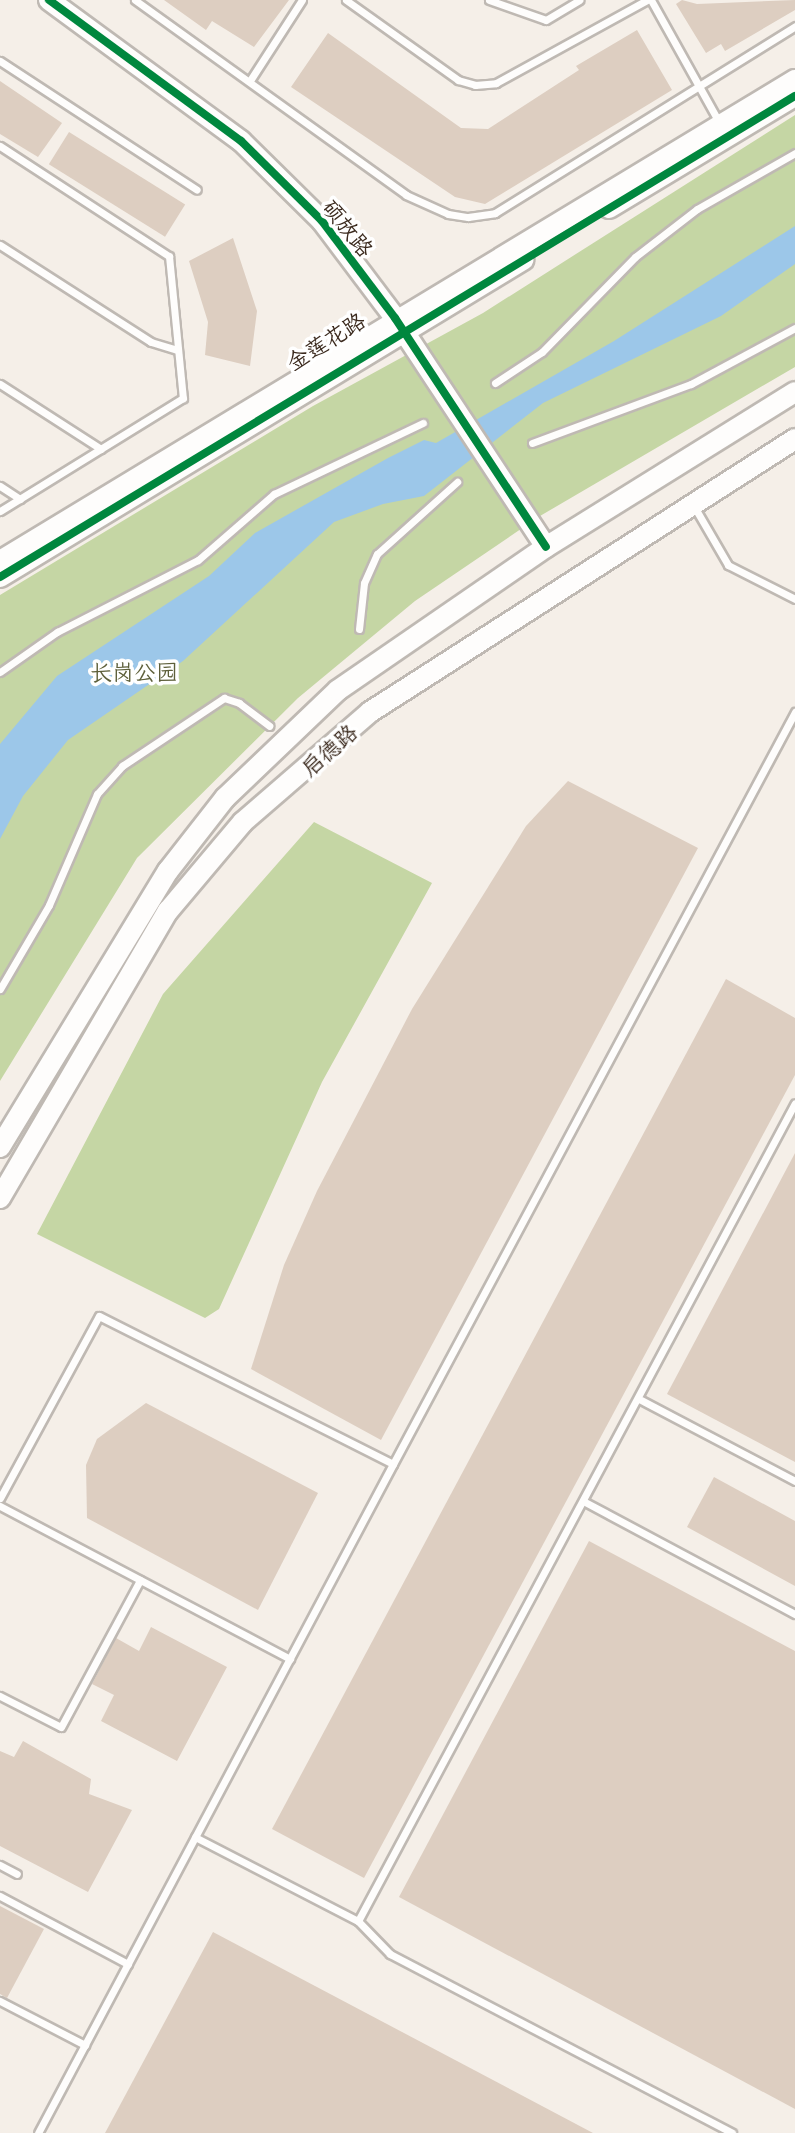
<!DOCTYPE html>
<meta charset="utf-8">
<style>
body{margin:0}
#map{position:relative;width:795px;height:2133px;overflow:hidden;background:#f5efe8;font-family:"Playpen Sans","LXGW WenKai TC",sans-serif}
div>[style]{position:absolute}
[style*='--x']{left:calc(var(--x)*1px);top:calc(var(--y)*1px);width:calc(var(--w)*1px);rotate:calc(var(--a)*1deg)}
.green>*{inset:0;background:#c5d6a4}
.water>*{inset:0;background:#9cc7e9}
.building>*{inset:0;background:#ddcec1;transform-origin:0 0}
.roads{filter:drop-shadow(2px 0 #bfb9b3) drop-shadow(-2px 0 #bfb9b3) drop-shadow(0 2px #bfb9b3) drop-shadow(0 -2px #bfb9b3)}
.lane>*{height:7px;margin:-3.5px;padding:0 3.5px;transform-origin:3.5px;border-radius:3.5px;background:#fefdfc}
.secondary>*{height:20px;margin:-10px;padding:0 10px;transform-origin:10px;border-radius:10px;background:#fefdfc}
.cycleway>*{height:8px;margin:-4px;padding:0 4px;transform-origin:4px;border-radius:4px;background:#00873e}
span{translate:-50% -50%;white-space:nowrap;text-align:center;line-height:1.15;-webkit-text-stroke:7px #fff;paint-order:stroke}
.street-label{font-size:22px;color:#3b2a1e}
.park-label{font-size:22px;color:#5d5f3a}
</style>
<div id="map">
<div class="green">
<div style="clip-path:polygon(795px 115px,795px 367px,540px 516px,415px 601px,298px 698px,137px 858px,0 1081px,0 595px,313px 406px,483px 313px)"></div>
<div style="clip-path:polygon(314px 822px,432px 883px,322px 1082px,219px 1309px,205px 1318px,37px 1234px,163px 994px)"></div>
</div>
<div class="water">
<div style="clip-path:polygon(795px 226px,795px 264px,721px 316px,543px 403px,424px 496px,383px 504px,334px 522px,183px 661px,68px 740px,23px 796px,0 839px,0 744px,57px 676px,209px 576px,255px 533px,388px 458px,424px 440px,436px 443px,614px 341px)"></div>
</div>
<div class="building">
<div style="clip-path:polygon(164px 0,289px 0,254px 47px,212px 21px,206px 30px)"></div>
<div style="clip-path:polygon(682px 0,697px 4px,795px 0,795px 10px,725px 51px,721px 44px,706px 53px,676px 4px)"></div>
<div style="clip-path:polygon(637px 30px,672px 90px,485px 204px,455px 197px,291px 87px,328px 33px,461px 128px,488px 129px,579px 70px,576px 66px)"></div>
<div style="clip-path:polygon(0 81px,62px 123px,38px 157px,0 134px)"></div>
<div style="left:69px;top:132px;width:137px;height:38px;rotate:32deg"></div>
<div style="clip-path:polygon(233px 238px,257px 311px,250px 366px,205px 355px,208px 322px,189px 261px)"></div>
<div style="clip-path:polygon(568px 781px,698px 848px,381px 1440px,251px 1369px,284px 1265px,317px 1191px,412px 1009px,526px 826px)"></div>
<div style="clip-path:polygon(726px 979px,795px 1018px,795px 1075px,364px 1878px,272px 1829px)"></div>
<div style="clip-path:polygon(795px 1153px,795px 1462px,667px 1394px)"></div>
<div style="clip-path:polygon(146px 1403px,318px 1493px,258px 1610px,87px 1518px,86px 1465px,97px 1439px)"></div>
<div style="clip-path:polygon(714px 1477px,795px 1521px,795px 1586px,687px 1527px)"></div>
<div style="clip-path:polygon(589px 1541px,795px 1651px,795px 2109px,399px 1897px)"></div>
<div style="clip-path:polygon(151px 1627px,227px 1667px,177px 1761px,101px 1721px,114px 1695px,92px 1684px,116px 1638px,139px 1651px)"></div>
<div style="clip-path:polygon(23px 1741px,91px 1779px,89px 1794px,132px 1810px,88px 1892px,0 1846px,0 1751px,14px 1757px)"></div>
<div style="clip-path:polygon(0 1906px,44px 1929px,7px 1998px,0 1994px)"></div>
<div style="clip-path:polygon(213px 1932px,593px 2133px,105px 2133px)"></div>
</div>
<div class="roads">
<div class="lane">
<div style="--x:135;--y:0;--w:334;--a:35.7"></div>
<div style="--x:406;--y:195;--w:46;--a:24.3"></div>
<div style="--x:448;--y:214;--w:20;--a:9"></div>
<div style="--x:468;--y:217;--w:27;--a:-8"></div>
<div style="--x:495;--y:213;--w:354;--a:-31.9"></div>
<div style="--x:346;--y:0;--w:138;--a:35.5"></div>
<div style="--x:458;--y:80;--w:18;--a:16"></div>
<div style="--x:475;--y:85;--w:21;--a:-5"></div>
<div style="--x:496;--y:83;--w:172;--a:-28.8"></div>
<div style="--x:489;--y:0;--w:60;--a:19.3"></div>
<div style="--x:546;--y:20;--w:39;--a:-31"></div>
<div style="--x:651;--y:0;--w:142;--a:60.9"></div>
<div style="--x:0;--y:61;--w:235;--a:33.2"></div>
<div style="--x:251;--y:79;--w:94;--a:-57.2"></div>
<div style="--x:0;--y:146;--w:202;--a:33.1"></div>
<div style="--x:169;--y:256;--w:143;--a:84.4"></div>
<div style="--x:183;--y:398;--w:215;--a:148.3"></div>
<div style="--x:0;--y:245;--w:179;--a:32.7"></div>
<div style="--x:151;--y:342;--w:28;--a:17"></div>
<div style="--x:495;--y:383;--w:56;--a:-33.4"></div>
<div style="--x:542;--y:352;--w:133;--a:-45.6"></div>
<div style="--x:635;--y:257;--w:78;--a:-37.7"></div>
<div style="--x:697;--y:209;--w:113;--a:-29.7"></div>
<div style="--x:0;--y:384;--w:120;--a:32.8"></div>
<div style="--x:532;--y:443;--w:170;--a:-20.4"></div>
<div style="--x:691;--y:384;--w:118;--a:-28.3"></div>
<div style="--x:0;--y:486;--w:24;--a:33"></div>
<div style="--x:695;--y:508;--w:66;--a:59.9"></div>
<div style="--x:728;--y:565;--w:75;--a:26.9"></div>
<div style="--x:359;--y:629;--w:46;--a:-83.8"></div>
<div style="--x:364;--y:583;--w:32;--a:-66"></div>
<div style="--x:377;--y:554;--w:108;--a:-42"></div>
<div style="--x:0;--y:672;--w:70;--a:-35.1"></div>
<div style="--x:57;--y:632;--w:158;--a:-27.1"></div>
<div style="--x:198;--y:560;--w:101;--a:-41"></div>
<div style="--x:274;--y:494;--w:165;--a:-25.5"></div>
<div style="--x:0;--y:989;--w:97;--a:-59.7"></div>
<div style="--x:49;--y:905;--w:121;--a:-66.6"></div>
<div style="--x:97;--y:794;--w:38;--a:-48"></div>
<div style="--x:122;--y:766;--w:123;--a:-33.7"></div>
<div style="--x:224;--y:698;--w:16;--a:18"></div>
<div style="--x:239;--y:703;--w:38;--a:37"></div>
<div style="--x:639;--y:1399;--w:176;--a:27.7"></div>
<div style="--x:393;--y:1464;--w:853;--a:-61.87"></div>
<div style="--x:0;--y:1498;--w:207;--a:-61.5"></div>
<div style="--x:99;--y:1316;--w:329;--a:26.7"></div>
<div style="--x:393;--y:1464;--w:757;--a:117.95"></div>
<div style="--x:585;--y:1502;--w:238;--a:28.1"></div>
<div style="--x:0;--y:1506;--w:328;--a:27.8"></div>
<div style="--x:0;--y:1696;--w:68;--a:26.9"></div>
<div style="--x:61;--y:1727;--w:167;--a:-61.7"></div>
<div style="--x:195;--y:1837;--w:183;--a:27.3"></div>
<div style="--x:358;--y:1921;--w:46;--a:45.9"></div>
<div style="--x:390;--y:1954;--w:386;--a:27.6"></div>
<div style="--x:0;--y:1865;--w:19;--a:28"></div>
<div style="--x:0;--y:1896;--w:145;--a:28"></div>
<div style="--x:358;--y:1921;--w:927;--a:-61.89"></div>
<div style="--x:0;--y:2001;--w:96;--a:27.4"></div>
</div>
<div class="secondary">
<div style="--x:49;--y:0;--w:238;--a:36.3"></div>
<div style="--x:241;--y:141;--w:114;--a:44.6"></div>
<div style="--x:322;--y:221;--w:121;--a:53"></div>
<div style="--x:395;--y:318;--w:274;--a:56.6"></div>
<div style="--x:609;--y:208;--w:217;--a:-31.1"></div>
<div style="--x:0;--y:561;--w:929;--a:-31.18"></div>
<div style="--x:0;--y:577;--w:612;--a:-31.22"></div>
<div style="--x:0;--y:1147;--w:323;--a:-58.7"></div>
<div style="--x:168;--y:871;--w:93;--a:-52"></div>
<div style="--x:225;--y:798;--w:156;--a:-43.7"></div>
<div style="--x:338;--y:690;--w:252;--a:-34.5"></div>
<div style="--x:546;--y:547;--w:293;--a:-31.9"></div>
<div style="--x:0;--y:1198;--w:333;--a:-59.7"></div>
<div style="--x:168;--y:911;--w:116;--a:-49.9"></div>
<div style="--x:243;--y:822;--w:168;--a:-40.9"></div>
<div style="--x:370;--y:712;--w:505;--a:-32.71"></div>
</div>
</div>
<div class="cycleway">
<div style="--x:49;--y:0;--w:238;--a:36.3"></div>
<div style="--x:241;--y:141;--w:114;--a:44.6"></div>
<div style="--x:322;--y:221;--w:121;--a:53"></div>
<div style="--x:395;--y:318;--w:274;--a:56.6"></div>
<div style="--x:0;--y:577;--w:929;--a:-31.18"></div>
</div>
<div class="street-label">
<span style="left:349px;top:227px;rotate:51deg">硕放路</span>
<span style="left:325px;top:340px;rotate:-32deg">金莲花路</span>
<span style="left:328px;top:749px;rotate:-41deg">启德路</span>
</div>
<div class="park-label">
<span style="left:134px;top:671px">长岗公园</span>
</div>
</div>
